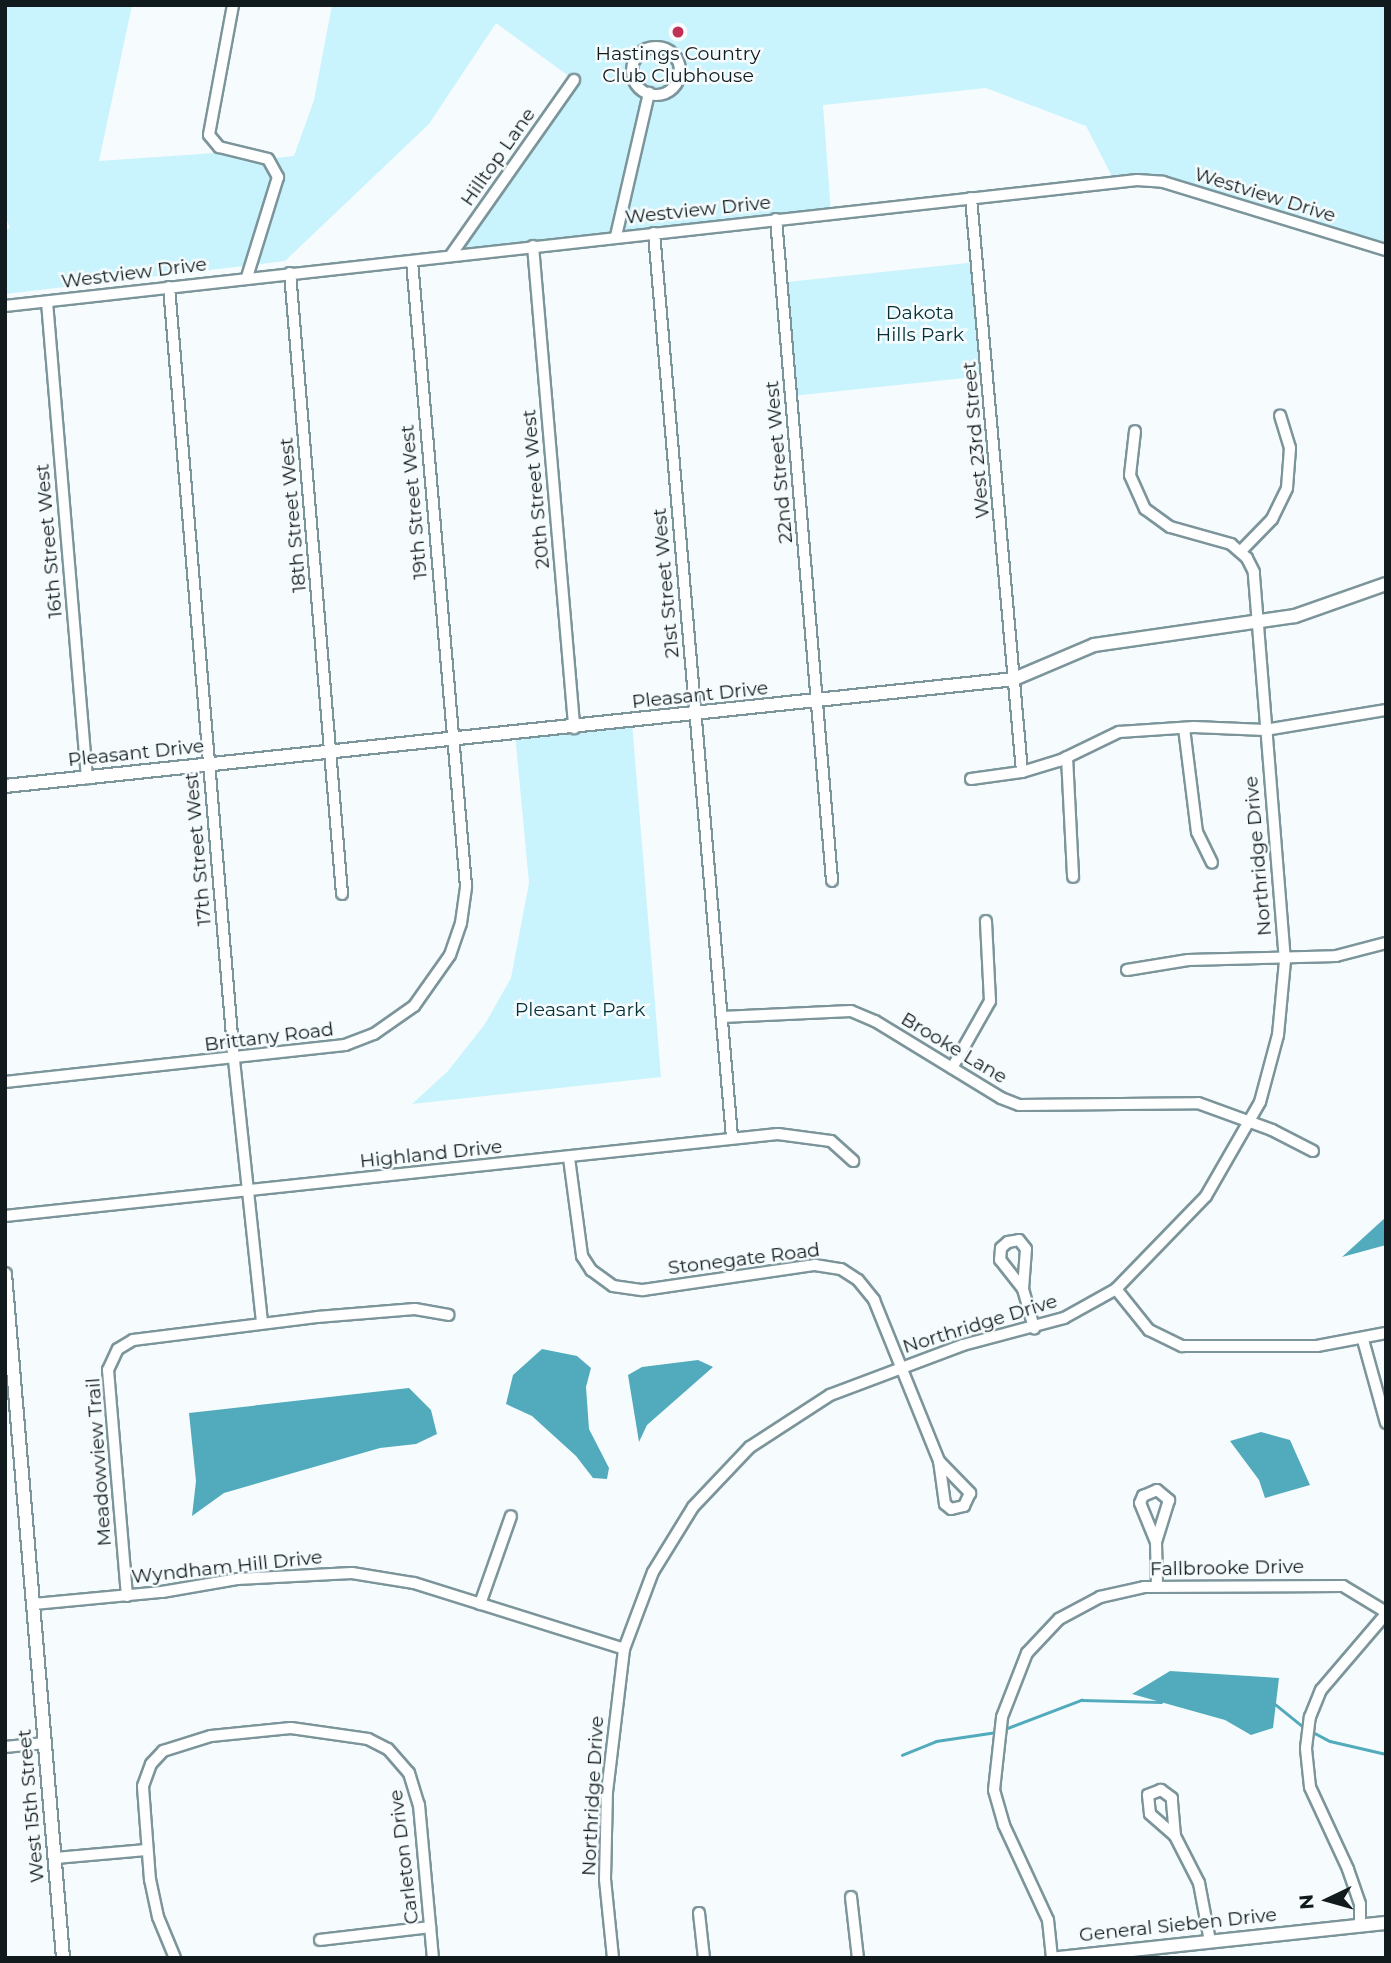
<!DOCTYPE html>
<style>
body{margin:0}
#map{position:relative;width:1391px;height:1963px;overflow:hidden;background:#f6fcfd;font-family:Montserrat,sans-serif}
div>[style]{position:absolute}
[style*='--x']{left:calc(var(--x)*1px);top:calc(var(--y)*1px);width:calc(var(--w)*1px);rotate:calc(var(--a)*1deg)}
.green>*{inset:0;background:#c9f3fd;transform-origin:0 0}
.water>*{inset:0;background:#52abbc}
.stream>*{height:2.5px;margin:-1.25px;padding:0 1.25px;transform-origin:1.25px;border-radius:1.25px;background:#52abbc}
.roads{filter:drop-shadow(2px 0 #7c959b) drop-shadow(-2px 0 #7c959b) drop-shadow(0 2px #7c959b) drop-shadow(0 -2px #7c959b)}
.minor>*{height:10px;margin:-5px;padding:0 5px;transform-origin:5px;border-radius:5px;background:#fff}
.minor>.ring{margin:-5px;padding:0;box-sizing:content-box;background:none;border:10px solid #fff;border-radius:50%}
.tertiary>*{height:12px;margin:-6px;padding:0 6px;transform-origin:6px;border-radius:6px;background:#fff}
.dots>*{width:19px;height:19px;translate:-50% -50%;box-sizing:border-box;border:4px solid #f6fcfd;border-radius:50%}
span{translate:-50% -50%;white-space:nowrap;text-align:center;line-height:1.15;-webkit-text-stroke:5px #f6fcfd;paint-order:stroke}
.poi-label{font-size:19px;color:#111b1d}
.street-label{font-size:19px;color:#111b1d}
.park-label{font-size:19px;color:#032f37}
.frame{position:absolute;inset:0;border:7px solid #111b1d;pointer-events:none}
.north{position:absolute;left:1293px;top:1865px;width:70px;height:70px;-webkit-text-stroke:5px #f6fcfd;paint-order:stroke;rotate:265deg;font-size:19px;font-weight:700;line-height:28px;text-align:center;color:#111b1d}
.north::after{content:'';display:block;margin:auto;width:24px;height:32px;background:#111b1d;clip-path:polygon(50% 0,100% 100%,50% 72%,0 100%)}
</style>
<div id="map">
<div class="green">
<div style="clip-path:polygon(5px 5px,132px 5px,99px 161px,215px 153px,219px 147px,268px 159px,294px 156px,314px 100px,332px 5px,1386px 5px,1386px 250px,1163px 182px,1115px 182px,1086px 126px,986px 88px,823px 105px,831px 213px,451px 255px,574px 80px,496px 23px,429px 124px,285px 261px,5px 294px,5px 230px,10px 228px,5px 216px)"></div>
<div style="left:977px;top:262px;width:114px;height:198px;rotate:84deg"></div>
<div style="clip-path:polygon(632px 722px,661px 1077px,412px 1104px,448px 1071px,485px 1024px,511px 978px,529px 883px,515px 734px)"></div>
</div>
<div class="water">
<div style="clip-path:polygon(1386px 1217px,1386px 1245px,1342px 1257px)"></div>
<div style="clip-path:polygon(542px 1349px,577px 1356px,591px 1368px,586px 1387px,589px 1429px,609px 1468px,607px 1479px,593px 1478px,576px 1456px,532px 1416px,506px 1404px,513px 1375px)"></div>
<div style="clip-path:polygon(698px 1360px,713px 1367px,647px 1425px,639px 1442px,628px 1375px,642px 1367px)"></div>
<div style="clip-path:polygon(409px 1388px,431px 1410px,437px 1434px,416px 1444px,380px 1448px,224px 1493px,192px 1516px,196px 1481px,189px 1413px)"></div>
<div style="clip-path:polygon(1261px 1432px,1290px 1440px,1310px 1485px,1265px 1498px,1259px 1480px,1230px 1441px)"></div>
<div style="clip-path:polygon(1170px 1671px,1279px 1678px,1273px 1728px,1251px 1735px,1225px 1720px,1132px 1694px)"></div>
</div>
<div class="stream">
<div style="--x:1275;--y:1704;--w:38;--a:39"></div>
<div style="--x:1002;--y:1730;--w:85;--a:-20.8"></div>
<div style="--x:1081;--y:1700;--w:80;--a:1.4"></div>
<div style="--x:1311;--y:1731;--w:21;--a:28"></div>
<div style="--x:1330;--y:1741;--w:57;--a:13.1"></div>
<div style="--x:902;--y:1755;--w:37;--a:-22"></div>
<div style="--x:936;--y:1741;--w:61;--a:-8.5"></div>
</div>
<div class="roads">
<div class="minor">
<div style="--x:233;--y:5;--w:132;--a:100.5"></div>
<div style="--x:209;--y:135;--w:16;--a:50"></div>
<div style="--x:219;--y:147;--w:50;--a:13.8"></div>
<div style="--x:268;--y:159;--w:21;--a:61"></div>
<div style="--x:278;--y:177;--w:105;--a:107.2"></div>
<div class="ring" style="left:632px;top:47px;width:38px;height:38px"></div>
<div style="--x:971;--y:198;--w:576;--a:84.92"></div>
<div style="--x:1022;--y:772;--w:39;--a:-17"></div>
<div style="--x:1059;--y:761;--w:67;--a:-25.8"></div>
<div style="--x:1119;--y:732;--w:75;--a:-3.8"></div>
<div style="--x:1194;--y:727;--w:71;--a:2.4"></div>
<div style="--x:1265;--y:730;--w:123;--a:-9.4"></div>
<div style="--x:776;--y:219;--w:664;--a:85.16"></div>
<div style="--x:654;--y:233;--w:908;--a:85.07"></div>
<div style="--x:616;--y:236;--w:147;--a:-77"></div>
<div style="--x:533;--y:246;--w:484;--a:85.1"></div>
<div style="--x:451;--y:255;--w:214;--a:-54.9"></div>
<div style="--x:290;--y:273;--w:623;--a:85.21"></div>
<div style="--x:169;--y:287;--w:776;--a:85.19"></div>
<div style="--x:234;--y:1060;--w:264;--a:83.9"></div>
<div style="--x:47;--y:302;--w:478;--a:85.2"></div>
<div style="--x:5;--y:306;--w:1139;--a:-6.35"></div>
<div style="--x:1137;--y:180;--w:26;--a:4"></div>
<div style="--x:1163;--y:182;--w:233;--a:17"></div>
<div style="--x:1241;--y:551;--w:45;--a:-45.9"></div>
<div style="--x:1272;--y:519;--w:34;--a:-64"></div>
<div style="--x:1287;--y:488;--w:40;--a:-85.7"></div>
<div style="--x:1290;--y:448;--w:34;--a:-107"></div>
<div style="--x:1184;--y:728;--w:105;--a:82.9"></div>
<div style="--x:1197;--y:832;--w:34;--a:64"></div>
<div style="--x:1067;--y:757;--w:120;--a:87.1"></div>
<div style="--x:971;--y:779;--w:51;--a:-7.8"></div>
<div style="--x:1127;--y:970;--w:62;--a:-9.3"></div>
<div style="--x:1188;--y:960;--w:148;--a:-1.5"></div>
<div style="--x:1336;--y:956;--w:52;--a:-14.6"></div>
<div style="--x:722;--y:1017;--w:129;--a:-2.7"></div>
<div style="--x:851;--y:1011;--w:26;--a:23"></div>
<div style="--x:875;--y:1021;--w:148;--a:31.4"></div>
<div style="--x:1001;--y:1098;--w:19;--a:21"></div>
<div style="--x:1019;--y:1105;--w:179;--a:-0.6"></div>
<div style="--x:1198;--y:1103;--w:79;--a:20"></div>
<div style="--x:1272;--y:1130;--w:46;--a:27.1"></div>
<div style="--x:952;--y:1068;--w:77;--a:-60.4"></div>
<div style="--x:990;--y:1001;--w:80;--a:-92.9"></div>
<div style="--x:5;--y:1082;--w:342;--a:-6.2"></div>
<div style="--x:345;--y:1045;--w:31;--a:-21"></div>
<div style="--x:374;--y:1034;--w:49;--a:-35"></div>
<div style="--x:414;--y:1006;--w:62;--a:-54.8"></div>
<div style="--x:450;--y:955;--w:34;--a:-71"></div>
<div style="--x:461;--y:923;--w:37;--a:-82"></div>
<div style="--x:466;--y:886;--w:627;--a:-94.94"></div>
<div style="--x:569;--y:1158;--w:99;--a:82.4"></div>
<div style="--x:582;--y:1256;--w:17;--a:57"></div>
<div style="--x:591;--y:1270;--w:27;--a:36"></div>
<div style="--x:613;--y:1286;--w:30;--a:8"></div>
<div style="--x:643;--y:1290;--w:174;--a:-8.3"></div>
<div style="--x:815;--y:1265;--w:26;--a:9"></div>
<div style="--x:841;--y:1269;--w:20;--a:33"></div>
<div style="--x:858;--y:1280;--w:26;--a:51"></div>
<div style="--x:874;--y:1300;--w:174;--a:68"></div>
<div style="--x:939;--y:1461;--w:45;--a:45.9"></div>
<div style="--x:970;--y:1493;--w:14;--a:115"></div>
<div style="--x:964;--y:1506;--w:13;--a:167"></div>
<div style="--x:951;--y:1509;--w:8;--a:-140"></div>
<div style="--x:945;--y:1504;--w:43;--a:-97.9"></div>
<div style="--x:5;--y:1216;--w:777;--a:-6.06"></div>
<div style="--x:778;--y:1134;--w:53;--a:7.5"></div>
<div style="--x:831;--y:1141;--w:30;--a:42"></div>
<div style="--x:1023;--y:1289;--w:37;--a:-128"></div>
<div style="--x:1000;--y:1260;--w:12;--a:-85"></div>
<div style="--x:1001;--y:1248;--w:9;--a:-41"></div>
<div style="--x:1008;--y:1242;--w:11;--a:-10"></div>
<div style="--x:1019;--y:1240;--w:11;--a:52"></div>
<div style="--x:1026;--y:1249;--w:40;--a:94.3"></div>
<div style="--x:1023;--y:1289;--w:41;--a:74.2"></div>
<div style="--x:1116;--y:1289;--w:53;--a:51.2"></div>
<div style="--x:1149;--y:1330;--w:37;--a:26"></div>
<div style="--x:1182;--y:1346;--w:135;--a:0"></div>
<div style="--x:1317;--y:1346;--w:70;--a:-10.7"></div>
<div style="--x:1363;--y:1340;--w:86;--a:74.5"></div>
<div style="--x:1156;--y:1542;--w:42;--a:-112.3"></div>
<div style="--x:1140;--y:1503;--w:8;--a:-67"></div>
<div style="--x:1143;--y:1496;--w:15;--a:-23"></div>
<div style="--x:1157;--y:1490;--w:16;--a:40"></div>
<div style="--x:1169;--y:1500;--w:44;--a:107.2"></div>
<div style="--x:1156;--y:1542;--w:45;--a:88.7"></div>
<div style="--x:127;--y:1596;--w:227;--a:-94.8"></div>
<div style="--x:108;--y:1370;--w:23;--a:-65"></div>
<div style="--x:118;--y:1349;--w:17;--a:-31"></div>
<div style="--x:133;--y:1340;--w:185;--a:-7.1"></div>
<div style="--x:317;--y:1317;--w:98;--a:-4.7"></div>
<div style="--x:415;--y:1309;--w:34;--a:10"></div>
<div style="--x:34;--y:1604;--w:129;--a:-5.4"></div>
<div style="--x:162;--y:1592;--w:76;--a:-9.8"></div>
<div style="--x:237;--y:1579;--w:115;--a:-3"></div>
<div style="--x:352;--y:1573;--w:63;--a:9.2"></div>
<div style="--x:414;--y:1583;--w:220;--a:17.4"></div>
<div style="--x:480;--y:1604;--w:93;--a:-70.6"></div>
<div style="--x:5;--y:1747;--w:40;--a:-5.7"></div>
<div style="--x:1175;--y:1836;--w:38;--a:-95"></div>
<div style="--x:1172;--y:1798;--w:14;--a:-144"></div>
<div style="--x:1161;--y:1790;--w:14;--a:159"></div>
<div style="--x:1148;--y:1795;--w:19;--a:84"></div>
<div style="--x:1150;--y:1814;--w:33;--a:41"></div>
<div style="--x:1175;--y:1836;--w:53;--a:62.9"></div>
<div style="--x:1199;--y:1883;--w:59;--a:79.3"></div>
<div style="--x:55;--y:1858;--w:92;--a:-5"></div>
<div style="--x:851;--y:1897;--w:61;--a:83.5"></div>
<div style="--x:699;--y:1913;--w:45;--a:83.7"></div>
<div style="--x:1360;--y:1925;--w:21;--a:-90"></div>
<div style="--x:1360;--y:1904;--w:37;--a:-109"></div>
<div style="--x:1348;--y:1869;--w:90;--a:-114.9"></div>
<div style="--x:1310;--y:1787;--w:39;--a:-96"></div>
<div style="--x:1306;--y:1748;--w:31;--a:-83"></div>
<div style="--x:1310;--y:1717;--w:29;--a:-68"></div>
<div style="--x:1321;--y:1690;--w:100;--a:-49.5"></div>
<div style="--x:320;--y:1940;--w:111;--a:-6.7"></div>
<div style="--x:175;--y:1958;--w:44;--a:-112.5"></div>
<div style="--x:158;--y:1917;--w:38;--a:-102"></div>
<div style="--x:150;--y:1880;--w:94;--a:-94.3"></div>
<div style="--x:143;--y:1786;--w:23;--a:-70"></div>
<div style="--x:151;--y:1764;--w:18;--a:-47"></div>
<div style="--x:163;--y:1751;--w:50;--a:-17.4"></div>
<div style="--x:211;--y:1736;--w:80;--a:-5.7"></div>
<div style="--x:291;--y:1728;--w:78;--a:8.1"></div>
<div style="--x:368;--y:1739;--w:22;--a:27"></div>
<div style="--x:388;--y:1749;--w:32;--a:49"></div>
<div style="--x:409;--y:1773;--w:34;--a:73"></div>
<div style="--x:419;--y:1805;--w:154;--a:84.8"></div>
<div style="--x:613;--y:1958;--w:79;--a:-95.8"></div>
<div style="--x:605;--y:1879;--w:87;--a:-88.7"></div>
<div style="--x:607;--y:1792;--w:144;--a:-83.2"></div>
<div style="--x:624;--y:1649;--w:82;--a:-69.4"></div>
<div style="--x:653;--y:1572;--w:76;--a:-58.4"></div>
<div style="--x:693;--y:1507;--w:83;--a:-46.5"></div>
<div style="--x:750;--y:1447;--w:95;--a:-33"></div>
<div style="--x:830;--y:1395;--w:142;--a:-20.6"></div>
<div style="--x:963;--y:1345;--w:105;--a:-15"></div>
<div style="--x:1064;--y:1318;--w:60;--a:-29.1"></div>
<div style="--x:1116;--y:1289;--w:129;--a:-45.9"></div>
<div style="--x:1206;--y:1196;--w:108;--a:-60.1"></div>
<div style="--x:1260;--y:1102;--w:69;--a:-75"></div>
<div style="--x:1278;--y:1035;--w:74;--a:-84.6"></div>
<div style="--x:1285;--y:961;--w:390;--a:-94.6"></div>
<div style="--x:1254;--y:572;--w:16;--a:-117"></div>
<div style="--x:1247;--y:558;--w:21;--a:-139"></div>
<div style="--x:1231;--y:544;--w:63;--a:-164.4"></div>
<div style="--x:1170;--y:527;--w:31;--a:-144"></div>
<div style="--x:1145;--y:509;--w:37;--a:-114"></div>
<div style="--x:1130;--y:475;--w:44;--a:-83.5"></div>
<div style="--x:1052;--y:1958;--w:38;--a:-96"></div>
<div style="--x:1048;--y:1920;--w:105;--a:-114.9"></div>
<div style="--x:1004;--y:1825;--w:36;--a:-106"></div>
<div style="--x:994;--y:1790;--w:73;--a:-83.7"></div>
<div style="--x:1002;--y:1717;--w:69;--a:-68.7"></div>
<div style="--x:1027;--y:1653;--w:47;--a:-46.7"></div>
<div style="--x:1059;--y:1619;--w:47;--a:-28.2"></div>
<div style="--x:1100;--y:1597;--w:45;--a:-12.8"></div>
<div style="--x:1144;--y:1587;--w:199;--a:-0.3"></div>
<div style="--x:1343;--y:1586;--w:50;--a:31.2"></div>
</div>
<div class="tertiary">
<div style="--x:5;--y:786;--w:1015;--a:-6.05"></div>
<div style="--x:1014;--y:679;--w:87;--a:-23"></div>
<div style="--x:1094;--y:645;--w:203;--a:-8.2"></div>
<div style="--x:1295;--y:616;--w:96;--a:-19.4"></div>
<div style="--x:5;--y:1274;--w:686;--a:85.15"></div>
<div style="--x:1058;--y:1958;--w:330;--a:-6.1"></div>
</div>
</div>
<div class="dots">
<div style="left:678px;top:32px;background:#c13153"></div>
</div>
<div class="poi-label">
<span style="left:678px;top:65px">Hastings Country<br>Club Clubhouse</span>
</div>
<div class="street-label">
<span style="left:498px;top:157px;rotate:-55deg">Hilltop Lane</span>
<span style="left:1265px;top:195px;rotate:17deg">Westview Drive</span>
<span style="left:698px;top:210px;rotate:-6deg">Westview Drive</span>
<span style="left:134px;top:273px;rotate:-7deg">Westview Drive</span>
<span style="left:976px;top:440px;rotate:-95deg">West 23rd Street</span>
<span style="left:779px;top:462px;rotate:-95deg">22nd Street West</span>
<span style="left:536px;top:489px;rotate:-95deg">20th Street West</span>
<span style="left:414px;top:502px;rotate:-95deg">19th Street West</span>
<span style="left:293px;top:515px;rotate:-95deg">18th Street West</span>
<span style="left:49px;top:541px;rotate:-95deg">16th Street West</span>
<span style="left:666px;top:583px;rotate:-95deg">21st Street West</span>
<span style="left:700px;top:695px;rotate:-6deg">Pleasant Drive</span>
<span style="left:136px;top:753px;rotate:-6deg">Pleasant Drive</span>
<span style="left:198px;top:849px;rotate:-95deg">17th Street West</span>
<span style="left:1258px;top:856px;rotate:-95deg">Northridge Drive</span>
<span style="left:269px;top:1037px;rotate:-7deg">Brittany Road</span>
<span style="left:954px;top:1048px;rotate:31deg">Brooke Lane</span>
<span style="left:431px;top:1154px;rotate:-6deg">Highland Drive</span>
<span style="left:744px;top:1259px;rotate:-7deg">Stonegate Road</span>
<span style="left:980px;top:1324px;rotate:-17deg">Northridge Drive</span>
<span style="left:99px;top:1462px;rotate:-94deg">Meadowview Trail</span>
<span style="left:227px;top:1567px;rotate:-6deg">Wyndham Hill Drive</span>
<span style="left:1227px;top:1568px;rotate:-1deg">Fallbrooke Drive</span>
<span style="left:593px;top:1796px;rotate:-87deg">Northridge Drive</span>
<span style="left:31px;top:1806px;rotate:-95deg">West 15th Street</span>
<span style="left:404px;top:1857px;rotate:-97deg">Carleton Drive</span>
<span style="left:1178px;top:1925px;rotate:-6deg">General Sieben Drive</span>
</div>
<div class="park-label">
<span style="left:920px;top:324px">Dakota<br>Hills Park</span>
<span style="left:580px;top:1010px">Pleasant Park</span>
</div>
<div class="frame"></div>
<div class="north">N</div>
</div>
